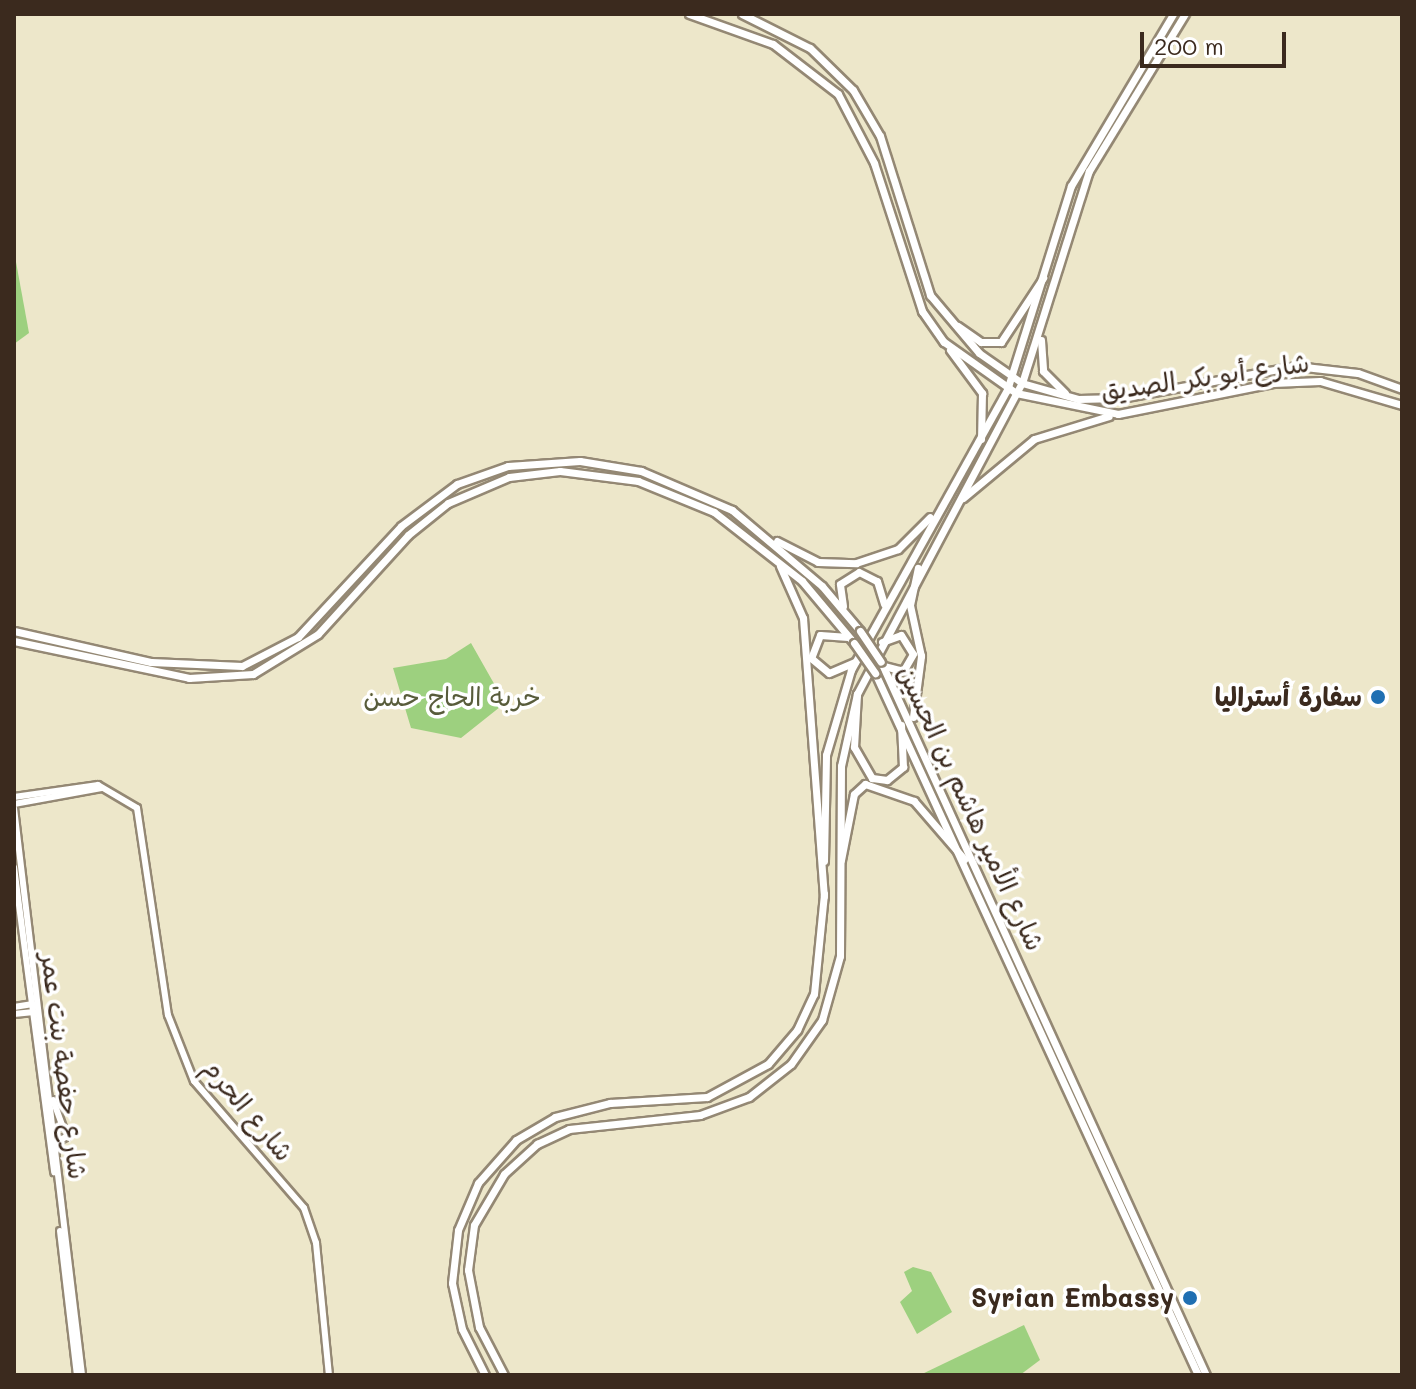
<!DOCTYPE html>
<meta charset="utf-8">
<style>
body{margin:0}
#map{position:relative;width:1416px;height:1389px;overflow:hidden;background:#ede7ca;font-family:Mali,"Playpen Sans Arabic",sans-serif}
div>[style]{position:absolute}
[style*='--x']{left:calc(var(--x)*1px);top:calc(var(--y)*1px);width:calc(var(--w)*1px);rotate:calc(var(--a)*1deg)}
.green>*{inset:0;background:#9dd07f}
.roads{filter:drop-shadow(2px 0 #948874) drop-shadow(-2px 0 #948874) drop-shadow(0 2px #948874) drop-shadow(0 -2px #948874)}
.tertiary>*{height:6px;margin:-3px;padding:0 3px;transform-origin:3px;border-radius:3px;background:#fff}
.primary>*{height:7px;margin:-3.5px;padding:0 3.5px;transform-origin:3.5px;border-radius:3.5px;background:#fff}
.trunk>*{height:7px;margin:-3.5px;padding:0 3.5px;transform-origin:3.5px;border-radius:3.5px;background:#fff}
.bridges{filter:drop-shadow(2px 0 #948874) drop-shadow(-2px 0 #948874) drop-shadow(0 2px #948874) drop-shadow(0 -2px #948874)}
.trunk-bridge>*{height:7px;margin:-3.5px;padding:0 3.5px;transform-origin:3.5px;border-radius:3.5px;background:#fff}
.dots>*{width:22px;height:22px;translate:-50% -50%;box-sizing:border-box;border:4px solid #fff;border-radius:50%}
span{translate:-50% -50%;white-space:nowrap;text-align:center;line-height:1.15;-webkit-text-stroke:7px #fff;paint-order:stroke}
.street-label{font-size:26px;color:#3b2a1e}
.park-label{font-size:26px;color:#585c3b}
.poi-label{font-size:26px;color:#3b2a1e;font-weight:700}
.right{translate:-100% -50%;text-align:right}
.frame{position:absolute;inset:0;border:16px solid #3b2a1e;pointer-events:none}
.scale{position:absolute;left:1140px;top:32px;width:146px;height:36px;box-sizing:border-box;border:4px solid #3b2a1e;border-top:0;padding-left:10px;font-size:24px;line-height:28px;white-space:nowrap;color:#3b2a1e;-webkit-text-stroke:6px #fff;paint-order:stroke}
</style>
<div id="map">
<div class="green">
<div style="clip-path:polygon(14px 251px,29px 333px,14px 344px)"></div>
<div style="clip-path:polygon(471px 643px,505px 703px,461px 738px,411px 728px,393px 668px,446px 659px)"></div>
<div style="clip-path:polygon(913px 1267px,931px 1272px,952px 1312px,917px 1334px,900px 1302px,912px 1291px,904px 1272px)"></div>
<div style="clip-path:polygon(1024px 1325px,1040px 1360px,1020px 1375px,920px 1375px)"></div>
</div>
<div class="roads">
<div class="tertiary">
<div style="--x:14;--y:797;--w:85;--a:-8.1"></div>
<div style="--x:98;--y:785;--w:45;--a:30.5"></div>
<div style="--x:137;--y:808;--w:209;--a:81.5"></div>
<div style="--x:168;--y:1015;--w:71;--a:68.5"></div>
<div style="--x:194;--y:1081;--w:168;--a:49.1"></div>
<div style="--x:304;--y:1208;--w:37;--a:71"></div>
<div style="--x:316;--y:1243;--w:133;--a:84.4"></div>
<div style="--x:14;--y:804;--w:89;--a:-10.3"></div>
<div style="--x:14;--y:808;--w:571;--a:83.16"></div>
<div style="--x:14;--y:867;--w:308;--a:82.5"></div>
<div style="--x:14;--y:1007;--w:19;--a:-9"></div>
<div style="--x:14;--y:1014;--w:20;--a:-6"></div>
<div style="--x:53;--y:1100;--w:29;--a:70"></div>
<div style="--x:55;--y:1143;--w:13;--a:-29"></div>
<div style="--x:60;--y:1231;--w:145;--a:83.3"></div>
</div>
<div class="primary">
<div style="--x:1041;--y:340;--w:31;--a:86"></div>
<div style="--x:1043;--y:371;--w:31;--a:45"></div>
<div style="--x:1022;--y:383;--w:58;--a:15.9"></div>
<div style="--x:1078;--y:399;--w:43;--a:-1.3"></div>
<div style="--x:1121;--y:398;--w:178;--a:-10.4"></div>
<div style="--x:1296;--y:366;--w:62;--a:6.4"></div>
<div style="--x:1358;--y:373;--w:47;--a:20"></div>
<div style="--x:1016;--y:393;--w:104;--a:11.6"></div>
<div style="--x:1118;--y:414;--w:158;--a:-11.3"></div>
<div style="--x:1273;--y:383;--w:47;--a:-2.4"></div>
<div style="--x:1320;--y:381;--w:85;--a:16.3"></div>
<div style="--x:963;--y:498;--w:92;--a:-39.7"></div>
<div style="--x:1034;--y:439;--w:78;--a:-17"></div>
<div style="--x:824;--y:861;--w:106;--a:-88.9"></div>
<div style="--x:826;--y:755;--w:89;--a:-73.6"></div>
<div style="--x:851;--y:670;--w:321;--a:-60.9"></div>
<div style="--x:1007;--y:390;--w:214;--a:-72.6"></div>
<div style="--x:1071;--y:186;--w:200;--a:-59.3"></div>
<div style="--x:485;--y:1375;--w:51;--a:-116.6"></div>
<div style="--x:462;--y:1329;--w:47;--a:-102.3"></div>
<div style="--x:452;--y:1283;--w:53;--a:-83.5"></div>
<div style="--x:458;--y:1230;--w:51;--a:-66.9"></div>
<div style="--x:478;--y:1183;--w:57;--a:-48.5"></div>
<div style="--x:516;--y:1140;--w:45;--a:-30.5"></div>
<div style="--x:555;--y:1117;--w:57;--a:-14.3"></div>
<div style="--x:610;--y:1103;--w:97;--a:-3.5"></div>
<div style="--x:707;--y:1097;--w:69;--a:-28.4"></div>
<div style="--x:768;--y:1064;--w:45;--a:-49.5"></div>
<div style="--x:797;--y:1030;--w:40;--a:-65"></div>
<div style="--x:814;--y:994;--w:101;--a:-84.3"></div>
<div style="--x:504;--y:1375;--w:54;--a:-117.5"></div>
<div style="--x:479;--y:1327;--w:58;--a:-100.9"></div>
<div style="--x:468;--y:1270;--w:45;--a:-82.4"></div>
<div style="--x:474;--y:1225;--w:59;--a:-59.5"></div>
<div style="--x:504;--y:1174;--w:45;--a:-42.3"></div>
<div style="--x:537;--y:1144;--w:35;--a:-25"></div>
<div style="--x:569;--y:1129;--w:132;--a:-6.1"></div>
<div style="--x:700;--y:1115;--w:52;--a:-20.2"></div>
<div style="--x:749;--y:1097;--w:53;--a:-38.2"></div>
<div style="--x:791;--y:1064;--w:54;--a:-54.8"></div>
<div style="--x:822;--y:1020;--w:66;--a:-74.3"></div>
<div style="--x:840;--y:956;--w:190;--a:-89.7"></div>
<div style="--x:841;--y:766;--w:74;--a:-77.5"></div>
<div style="--x:857;--y:694;--w:352;--a:-62.1"></div>
<div style="--x:1022;--y:383;--w:222;--a:-72.5"></div>
<div style="--x:1089;--y:171;--w:184;--a:-58.6"></div>
</div>
<div class="trunk">
<div style="--x:689;--y:14;--w:89;--a:19.7"></div>
<div style="--x:773;--y:44;--w:82;--a:37.6"></div>
<div style="--x:838;--y:94;--w:78;--a:62.4"></div>
<div style="--x:874;--y:163;--w:156;--a:72"></div>
<div style="--x:922;--y:311;--w:38;--a:55"></div>
<div style="--x:944;--y:342;--w:88;--a:35.3"></div>
<div style="--x:742;--y:14;--w:76;--a:26.6"></div>
<div style="--x:810;--y:48;--w:60;--a:44.3"></div>
<div style="--x:853;--y:90;--w:53;--a:59.6"></div>
<div style="--x:880;--y:136;--w:167;--a:72.5"></div>
<div style="--x:930;--y:295;--w:76;--a:49.8"></div>
<div style="--x:979;--y:353;--w:52;--a:34.9"></div>
<div style="--x:958;--y:326;--w:28;--a:35"></div>
<div style="--x:981;--y:342;--w:20;--a:0"></div>
<div style="--x:1001;--y:342;--w:77;--a:-56.7"></div>
<div style="--x:950;--y:350;--w:54;--a:53.3"></div>
<div style="--x:982;--y:393;--w:46;--a:91.2"></div>
<div style="--x:777;--y:541;--w:46;--a:27.1"></div>
<div style="--x:818;--y:562;--w:38;--a:2"></div>
<div style="--x:856;--y:563;--w:44;--a:-18.4"></div>
<div style="--x:898;--y:549;--w:45;--a:-45"></div>
<div style="--x:780;--y:566;--w:57;--a:66.1"></div>
<div style="--x:803;--y:618;--w:279;--a:85.7"></div>
<div style="--x:843;--y:606;--w:22;--a:-98"></div>
<div style="--x:840;--y:584;--w:22;--a:-32"></div>
<div style="--x:859;--y:572;--w:20;--a:27"></div>
<div style="--x:877;--y:581;--w:24;--a:73"></div>
<div style="--x:14;--y:631;--w:140;--a:12.8"></div>
<div style="--x:151;--y:662;--w:91;--a:2.5"></div>
<div style="--x:242;--y:666;--w:63;--a:-27.4"></div>
<div style="--x:298;--y:637;--w:151;--a:-47.1"></div>
<div style="--x:401;--y:526;--w:70;--a:-36.9"></div>
<div style="--x:457;--y:484;--w:54;--a:-19.4"></div>
<div style="--x:508;--y:466;--w:72;--a:-4"></div>
<div style="--x:580;--y:461;--w:62;--a:9.3"></div>
<div style="--x:641;--y:471;--w:99;--a:23.2"></div>
<div style="--x:732;--y:510;--w:118;--a:40.2"></div>
<div style="--x:822;--y:586;--w:59;--a:49.8"></div>
<div style="--x:848;--y:637;--w:28;--a:-176"></div>
<div style="--x:820;--y:635;--w:25;--a:111"></div>
<div style="--x:811;--y:658;--w:23;--a:40"></div>
<div style="--x:829;--y:673;--w:28;--a:-23"></div>
<div style="--x:14;--y:641;--w:179;--a:11.9"></div>
<div style="--x:189;--y:678;--w:64;--a:-3.6"></div>
<div style="--x:253;--y:674;--w:76;--a:-31.6"></div>
<div style="--x:318;--y:634;--w:134;--a:-47.7"></div>
<div style="--x:408;--y:535;--w:51;--a:-38.7"></div>
<div style="--x:448;--y:503;--w:66;--a:-23.1"></div>
<div style="--x:509;--y:477;--w:51;--a:-6.7"></div>
<div style="--x:560;--y:471;--w:79;--a:7.3"></div>
<div style="--x:638;--y:481;--w:82;--a:22.2"></div>
<div style="--x:714;--y:512;--w:112;--a:38.1"></div>
<div style="--x:802;--y:581;--w:81;--a:50"></div>
<div style="--x:882;--y:642;--w:20;--a:-20"></div>
<div style="--x:901;--y:635;--w:22;--a:58"></div>
<div style="--x:913;--y:654;--w:20;--a:120"></div>
<div style="--x:903;--y:671;--w:20;--a:-165"></div>
<div style="--x:881;--y:662;--w:784;--a:65.5"></div>
<div style="--x:875;--y:673;--w:773;--a:65.29"></div>
<div style="--x:857;--y:694;--w:53;--a:93.2"></div>
<div style="--x:854;--y:747;--w:36;--a:60"></div>
<div style="--x:872;--y:778;--w:15;--a:8"></div>
<div style="--x:887;--y:780;--w:21;--a:-39"></div>
<div style="--x:903;--y:767;--w:42;--a:-92.7"></div>
<div style="--x:913;--y:717;--w:62;--a:-82.5"></div>
<div style="--x:921;--y:656;--w:52;--a:-102.2"></div>
<div style="--x:910;--y:605;--w:38;--a:-78"></div>
<div style="--x:841;--y:860;--w:67;--a:-78.9"></div>
<div style="--x:854;--y:794;--w:15;--a:-42"></div>
<div style="--x:865;--y:784;--w:52;--a:19.1"></div>
<div style="--x:914;--y:801;--w:77;--a:49.2"></div>
</div>
</div>
<div class="bridges">
<div class="trunk-bridge">
<div style="--x:860;--y:631;--w:37;--a:56"></div>
<div style="--x:854;--y:643;--w:37;--a:55"></div>
</div>
</div>
<div class="dots">
<div style="left:1378px;top:697px;background:#1f6fb2"></div>
<div style="left:1190px;top:1298px;background:#1f6fb2"></div>
</div>
<div class="street-label">
<span style="left:1205px;top:377px;rotate:-8deg">شارع أبو بكر الصديق</span>
<span style="left:971px;top:808px;rotate:65deg">شارع الأمير هاشم بن الحسين</span>
<span style="left:64px;top:1066px;rotate:83deg">شارع حفصة بنت عمر</span>
<span style="left:248px;top:1110px;rotate:50deg">شارع الحرم</span>
</div>
<div class="park-label">
<span style="left:452px;top:697px">خربة الحاج حسن</span>
</div>
<div class="poi-label">
<span class="right" style="left:1362px;top:697px">سفارة أستراليا</span>
<span class="right" style="left:1174px;top:1298px">Syrian Embassy</span>
</div>
<div class="frame"></div>
<div class="scale">200 m</div>
</div>
